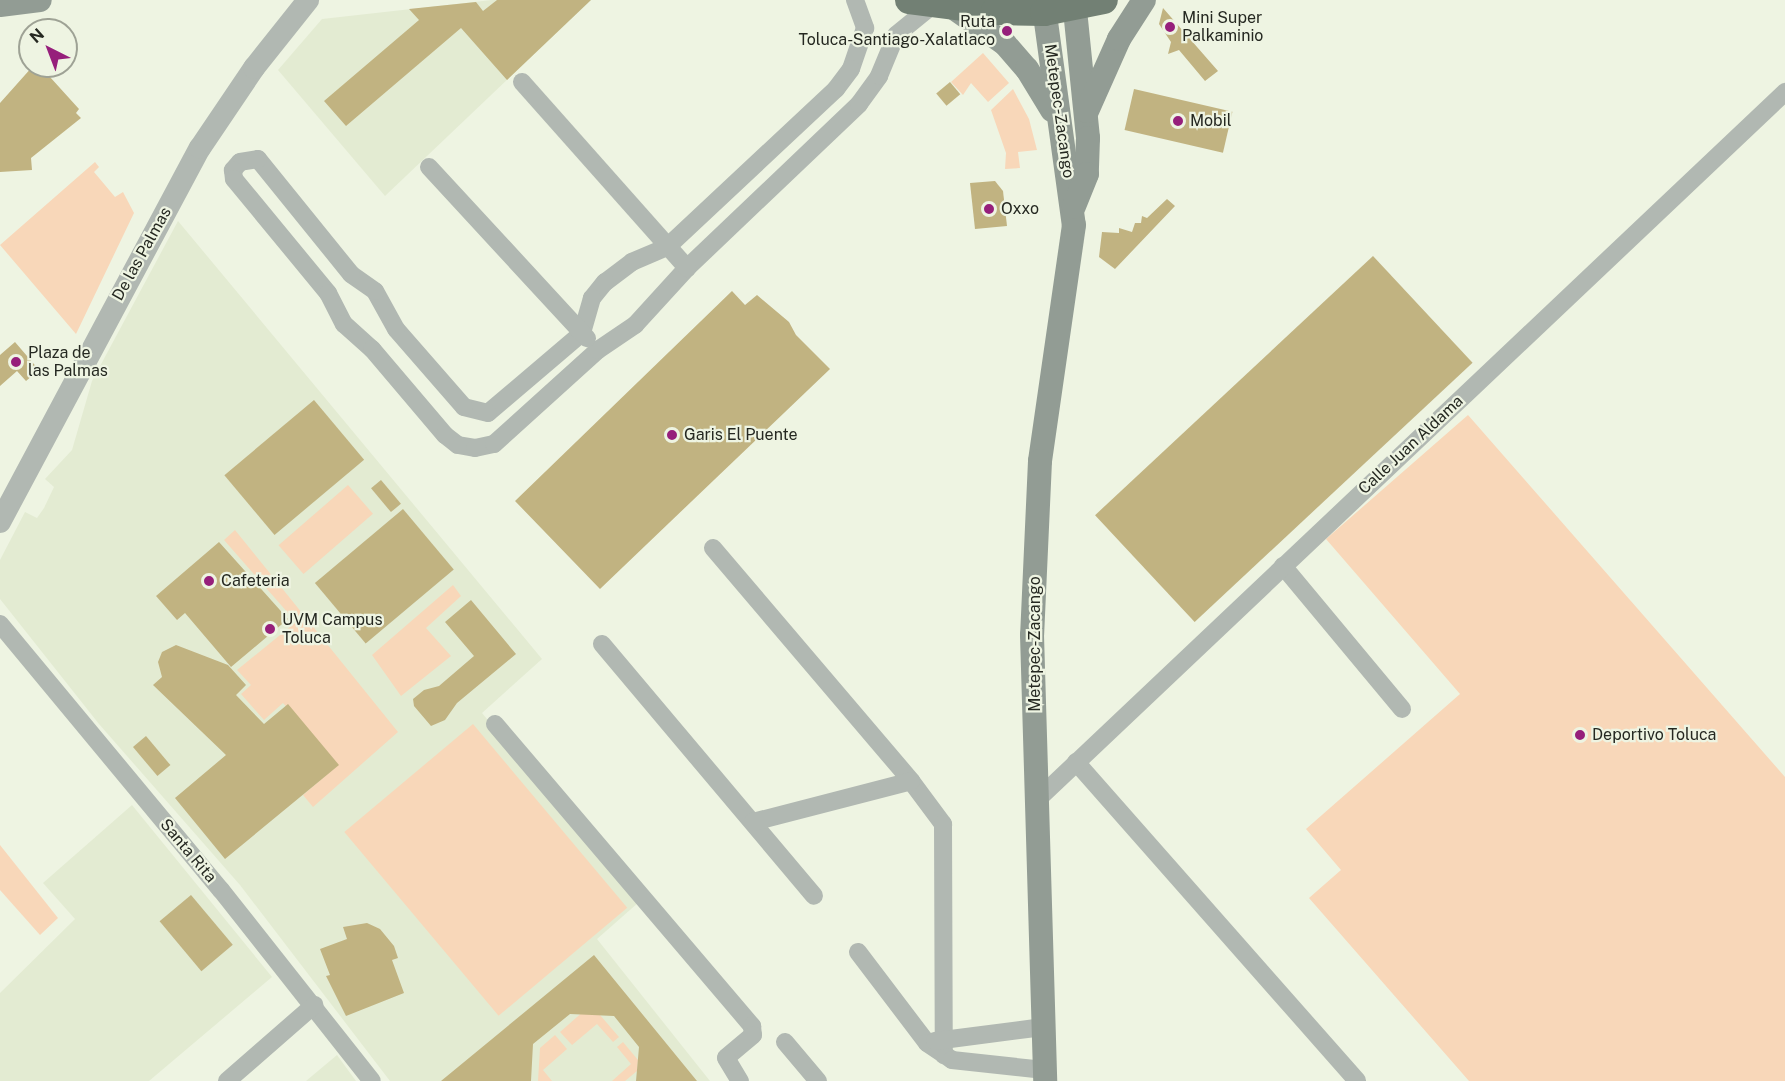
<!DOCTYPE html>
<style>
body{margin:0}
#map{position:relative;width:1785px;height:1081px;overflow:hidden;background:#eef4e2;font-family:"Public Sans",sans-serif}
div>[style]{position:absolute}
[style*='--x']{left:calc(var(--x)*1px);top:calc(var(--y)*1px);width:calc(var(--w)*1px);rotate:calc(var(--a)*1deg)}
.built>*{inset:0;background:#e3ebd2}
.green>*{inset:0;background:#f8d7b9;transform-origin:0 0}
.building>*{inset:0;background:#c1b381;transform-origin:0 0}
.minor>*{height:18px;margin:-9px;padding:0 9px;transform-origin:9px;border-radius:9px;background:#b1b8b2}
.tertiary>*{height:22px;margin:-11px;padding:0 11px;transform-origin:11px;border-radius:11px;background:#b1b8b2}
.secondary>*{height:24px;margin:-12px;padding:0 12px;transform-origin:12px;border-radius:12px;background:#929c94}
.trunk>*{height:28px;margin:-14px;padding:0 14px;transform-origin:14px;border-radius:14px;background:#728074}
.dots>*{width:16px;height:16px;translate:-50% -50%;box-sizing:border-box;border:3px solid #eef4e2;border-radius:50%}
span{translate:-50% -50%;white-space:nowrap;text-align:center;line-height:1.15;-webkit-text-stroke:4.5px #eef4e2;paint-order:stroke}
.poi-label{font-size:16px;color:#252821}
.left{translate:0 -50%;text-align:left}
.right{translate:-100% -50%;text-align:right}
.street-label{font-size:16px;color:#252821}
.north{position:absolute;left:18px;top:18px;width:60px;height:60px;box-sizing:border-box;background:#eef4e2;border:2px solid #9ea295;border-radius:50%;rotate:318deg;font-size:16px;font-weight:700;line-height:24px;text-align:center;color:#252821}
.north::after{content:'';display:block;margin:auto;width:21px;height:27px;background:#961f7b;clip-path:polygon(50% 0,100% 100%,50% 72%,0 100%)}
</style>
<div id="map">
<div class="built">
<div style="clip-path:polygon(492px 0,591px 0,385px 196px,278px 70px,322px 19px)"></div>
<div style="clip-path:polygon(178px 221px,542px 659px,482px 713px,639px 902px,597px 939px,710px 1081px,390px 1081px,240px 885px,99px 724px,0 599px,0 560px,25px 512px,37px 518px,44px 508px,54px 487px,45px 479px,72px 450px,92px 381px)"></div>
<div style="clip-path:polygon(132px 805px,272px 977px,149px 1081px,0 1081px,0 993px,75px 919px,43px 883px)"></div>
<div style="clip-path:polygon(337px 1055px,356px 1081px,306px 1081px)"></div>
</div>
<div class="green">
<div style="clip-path:polygon(983px 53px,1009px 83px,988px 102px,971px 83px,963px 95px,951px 82px)"></div>
<div style="clip-path:polygon(1013px 89px,1029px 119px,1037px 150px,1018px 152px,1020px 168px,1005px 169px,1006px 153px,991px 110px)"></div>
<div style="clip-path:polygon(95px 162px,99px 167px,94px 172px,115px 197px,123px 192px,134px 213px,76px 334px,0 245px)"></div>
<div style="clip-path:polygon(1468px 415px,1785px 777px,1785px 1081px,1469px 1081px,1309px 898px,1341px 870px,1306px 829px,1460px 694px,1326px 539px)"></div>
<div style="left:348px;top:485px;width:38px;height:92px;rotate:49deg"></div>
<div style="clip-path:polygon(235px 530px,398px 732px,313px 807px,303px 795px,338px 765px,283px 703px,264px 720px,241px 694px,251px 685px,237px 670px,296px 622px,224px 540px)"></div>
<div style="clip-path:polygon(453px 585px,461px 596px,426px 628px,451px 656px,401px 696px,372px 655px)"></div>
<div style="left:473px;top:724px;width:240px;height:168px;rotate:50deg"></div>
<div style="clip-path:polygon(0 845px,58px 918px,40px 935px,0 890px)"></div>
<div style="clip-path:polygon(585px 1010px,600px 1015px,619px 1037px,613px 1042px,597px 1024px,572px 1045px,560px 1032px)"></div>
<div style="clip-path:polygon(555px 1035px,567px 1049px,543px 1070px,552px 1081px,538px 1081px,540px 1048px)"></div>
<div style="clip-path:polygon(623px 1042px,638px 1060px,637px 1071px,625px 1081px,612px 1081px,631px 1064px,617px 1047px)"></div>
</div>
<div class="building">
<div style="clip-path:polygon(497px 0,591px 0,507px 80px,461px 28px,346px 126px,324px 101px,419px 20px,409px 9px,476px 2px,483px 11px)"></div>
<div style="clip-path:polygon(1163px 8px,1218px 71px,1205px 81px,1179px 50px,1168px 54px,1171px 42px,1159px 24px)"></div>
<div style="clip-path:polygon(33px 66px,40px 66px,79px 109px,76px 113px,81px 118px,31px 158px,32px 170px,0 172px,0 103px)"></div>
<div style="left:950px;top:82px;width:16px;height:18px;rotate:50deg"></div>
<div style="left:1134px;top:89px;width:101px;height:42px;rotate:13deg"></div>
<div style="clip-path:polygon(995px 181px,1003px 191px,1007px 226px,975px 229px,970px 183px)"></div>
<div style="clip-path:polygon(1167px 199px,1175px 206px,1115px 269px,1099px 257px,1102px 232px,1119px 233px,1119px 228px,1132px 232px,1135px 223px,1141px 223px,1142px 216px,1147px 218px)"></div>
<div style="left:1373px;top:256px;width:146px;height:380px;rotate:47deg"></div>
<div style="clip-path:polygon(732px 291px,745px 305px,757px 295px,789px 322px,796px 335px,830px 369px,600px 589px,515px 501px)"></div>
<div style="clip-path:polygon(15px 342px,39px 370px,26px 381px,17px 371px,0 386px,0 355px)"></div>
<div style="left:314px;top:400px;width:78px;height:117px;rotate:50deg"></div>
<div style="left:381px;top:480px;width:31px;height:13px;rotate:50deg"></div>
<div style="left:403px;top:509px;width:79px;height:115px;rotate:50deg"></div>
<div style="clip-path:polygon(219px 542px,288px 619px,231px 667px,185px 613px,177px 620px,156px 596px)"></div>
<div style="clip-path:polygon(471px 600px,516px 654px,457px 703px,445px 720px,431px 726px,414px 706px,413px 699px,424px 690px,439px 686px,474px 656px,445px 622px)"></div>
<div style="clip-path:polygon(176px 645px,228px 665px,246px 685px,236px 695px,264px 724px,288px 704px,339px 765px,225px 859px,175px 798px,226px 755px,153px 685px,162px 677px,158px 662px,162px 652px)"></div>
<div style="left:146px;top:736px;width:38px;height:17px;rotate:50deg"></div>
<div style="left:191px;top:895px;width:65px;height:41px;rotate:50deg"></div>
<div style="clip-path:polygon(367px 923px,380px 929px,394px 946px,398px 958px,392px 960px,404px 993px,346px 1016px,326px 976px,330px 975px,320px 949px,347px 939px,343px 927px)"></div>
<div style="clip-path:polygon(594px 955px,697px 1081px,636px 1081px,639px 1047px,614px 1016px,570px 1014px,533px 1044px,531px 1081px,441px 1081px)"></div>
</div>
<div class="minor">
<div style="--x:855;--y:0;--w:30;--a:70"></div>
<div style="--x:865;--y:28;--w:43;--a:108.9"></div>
<div style="--x:851;--y:69;--w:25;--a:127"></div>
<div style="--x:836;--y:89;--w:231;--a:136.9"></div>
<div style="--x:667;--y:247;--w:38;--a:157"></div>
<div style="--x:632;--y:262;--w:34;--a:143"></div>
<div style="--x:605;--y:282;--w:21;--a:129"></div>
<div style="--x:592;--y:298;--w:36;--a:106"></div>
<div style="--x:582;--y:333;--w:123;--a:139.6"></div>
<div style="--x:488;--y:413;--w:25;--a:-166"></div>
<div style="--x:464;--y:407;--w:103;--a:-131.1"></div>
<div style="--x:396;--y:329;--w:43;--a:-118.9"></div>
<div style="--x:375;--y:291;--w:29;--a:-145"></div>
<div style="--x:351;--y:274;--w:148;--a:-129"></div>
<div style="--x:258;--y:159;--w:18;--a:171"></div>
<div style="--x:240;--y:162;--w:11;--a:131"></div>
<div style="--x:233;--y:170;--w:9;--a:84"></div>
<div style="--x:234;--y:179;--w:148;--a:50.5"></div>
<div style="--x:328;--y:293;--w:35;--a:63"></div>
<div style="--x:344;--y:324;--w:38;--a:42"></div>
<div style="--x:372;--y:349;--w:113;--a:49.7"></div>
<div style="--x:445;--y:435;--w:16;--a:38"></div>
<div style="--x:458;--y:445;--w:17;--a:10"></div>
<div style="--x:475;--y:448;--w:19;--a:-12"></div>
<div style="--x:494;--y:444;--w:140;--a:-42.1"></div>
<div style="--x:598;--y:350;--w:45;--a:-34"></div>
<div style="--x:635;--y:325;--w:77;--a:-47.6"></div>
<div style="--x:687;--y:268;--w:238;--a:-43.6"></div>
<div style="--x:859;--y:104;--w:34;--a:-54"></div>
<div style="--x:879;--y:76;--w:44;--a:-67.5"></div>
<div style="--x:896;--y:35;--w:49;--a:-39.2"></div>
<div style="--x:522;--y:82;--w:249;--a:48.4"></div>
<div style="--x:429;--y:167;--w:233;--a:47.3"></div>
<div style="--x:713;--y:548;--w:306;--a:49.6"></div>
<div style="--x:911;--y:781;--w:54;--a:53.3"></div>
<div style="--x:943;--y:824;--w:231;--a:89.8"></div>
<div style="--x:1283;--y:566;--w:186;--a:50.2"></div>
<div style="--x:0;--y:624;--w:346;--a:50.3"></div>
<div style="--x:221;--y:890;--w:243;--a:51.7"></div>
<div style="--x:602;--y:644;--w:329;--a:49.9"></div>
<div style="--x:495;--y:724;--w:397;--a:49.6"></div>
<div style="--x:752;--y:1026;--w:9;--a:84"></div>
<div style="--x:753;--y:1035;--w:35;--a:140"></div>
<div style="--x:726;--y:1058;--w:27;--a:59"></div>
<div style="--x:1076;--y:762;--w:425;--a:48.6"></div>
<div style="--x:1038;--y:799;--w:1029;--a:-43.42"></div>
<div style="--x:753;--y:822;--w:163;--a:-14.5"></div>
<div style="--x:858;--y:952;--w:114;--a:52.8"></div>
<div style="--x:927;--y:1043;--w:30;--a:34"></div>
<div style="--x:952;--y:1060;--w:93;--a:6.2"></div>
<div style="--x:935;--y:1041;--w:109;--a:-7.4"></div>
<div style="--x:785;--y:1042;--w:51;--a:49.8"></div>
<div style="--x:227;--y:1081;--w:116;--a:-41.1"></div>
</div>
<div class="tertiary">
<div style="--x:0;--y:522;--w:424;--a:-61.9"></div>
<div style="--x:200;--y:148;--w:97;--a:-56"></div>
<div style="--x:254;--y:68;--w:87;--a:-51.5"></div>
</div>
<div class="secondary">
<div style="--x:1043;--y:0;--w:227;--a:82.2"></div>
<div style="--x:1074;--y:225;--w:238;--a:98.2"></div>
<div style="--x:1040;--y:461;--w:174;--a:92.6"></div>
<div style="--x:1032;--y:635;--w:446;--a:88.3"></div>
<div style="--x:1074;--y:0;--w:139;--a:84.2"></div>
<div style="--x:1088;--y:138;--w:36;--a:92"></div>
<div style="--x:1087;--y:174;--w:35;--a:112"></div>
<div style="--x:0;--y:5;--w:40;--a:-7.1"></div>
<div style="--x:951;--y:6;--w:66;--a:35.1"></div>
<div style="--x:1005;--y:44;--w:33;--a:49"></div>
<div style="--x:1027;--y:69;--w:48;--a:58.6"></div>
<div style="--x:1087;--y:111;--w:79;--a:-66"></div>
<div style="--x:1119;--y:39;--w:46;--a:-57.3"></div>
</div>
<div class="trunk">
<div style="--x:909;--y:0;--w:87;--a:7.3"></div>
<div style="--x:995;--y:11;--w:49;--a:1.2"></div>
<div style="--x:1044;--y:12;--w:61;--a:-11.3"></div>
</div>
<div class="dots">
<div style="left:1170px;top:27px;background:#961f7b"></div>
<div style="left:1007px;top:31px;background:#961f7b"></div>
<div style="left:1178px;top:121px;background:#961f7b"></div>
<div style="left:989px;top:209px;background:#961f7b"></div>
<div style="left:16px;top:362px;background:#961f7b"></div>
<div style="left:672px;top:435px;background:#961f7b"></div>
<div style="left:209px;top:581px;background:#961f7b"></div>
<div style="left:270px;top:629px;background:#961f7b"></div>
<div style="left:1580px;top:735px;background:#961f7b"></div>
</div>
<div class="poi-label">
<span class="left" style="left:1182px;top:27px">Mini Super<br>Palkaminio</span>
<span class="right" style="left:995px;top:31px">Ruta<br>Toluca-Santiago-Xalatlaco</span>
<span class="left" style="left:1190px;top:121px">Mobil</span>
<span class="left" style="left:1001px;top:209px">Oxxo</span>
<span class="left" style="left:28px;top:362px">Plaza de<br>las Palmas</span>
<span class="left" style="left:684px;top:435px">Garis El Puente</span>
<span class="left" style="left:221px;top:581px">Cafeteria</span>
<span class="left" style="left:282px;top:629px">UVM Campus<br>Toluca</span>
<span class="left" style="left:1592px;top:735px">Deportivo Toluca</span>
</div>
<div class="street-label">
<span style="left:1059px;top:111px;rotate:82deg">Metepec-Zacango</span>
<span style="left:142px;top:254px;rotate:-61deg">De las Palmas</span>
<span style="left:1411px;top:445px;rotate:-43deg">Calle Juan Aldama</span>
<span style="left:1035px;top:644px;rotate:-90deg">Metepec-Zacango</span>
<span style="left:188px;top:851px;rotate:50deg">Santa Rita</span>
</div>
<div class="north">N</div>
</div>
